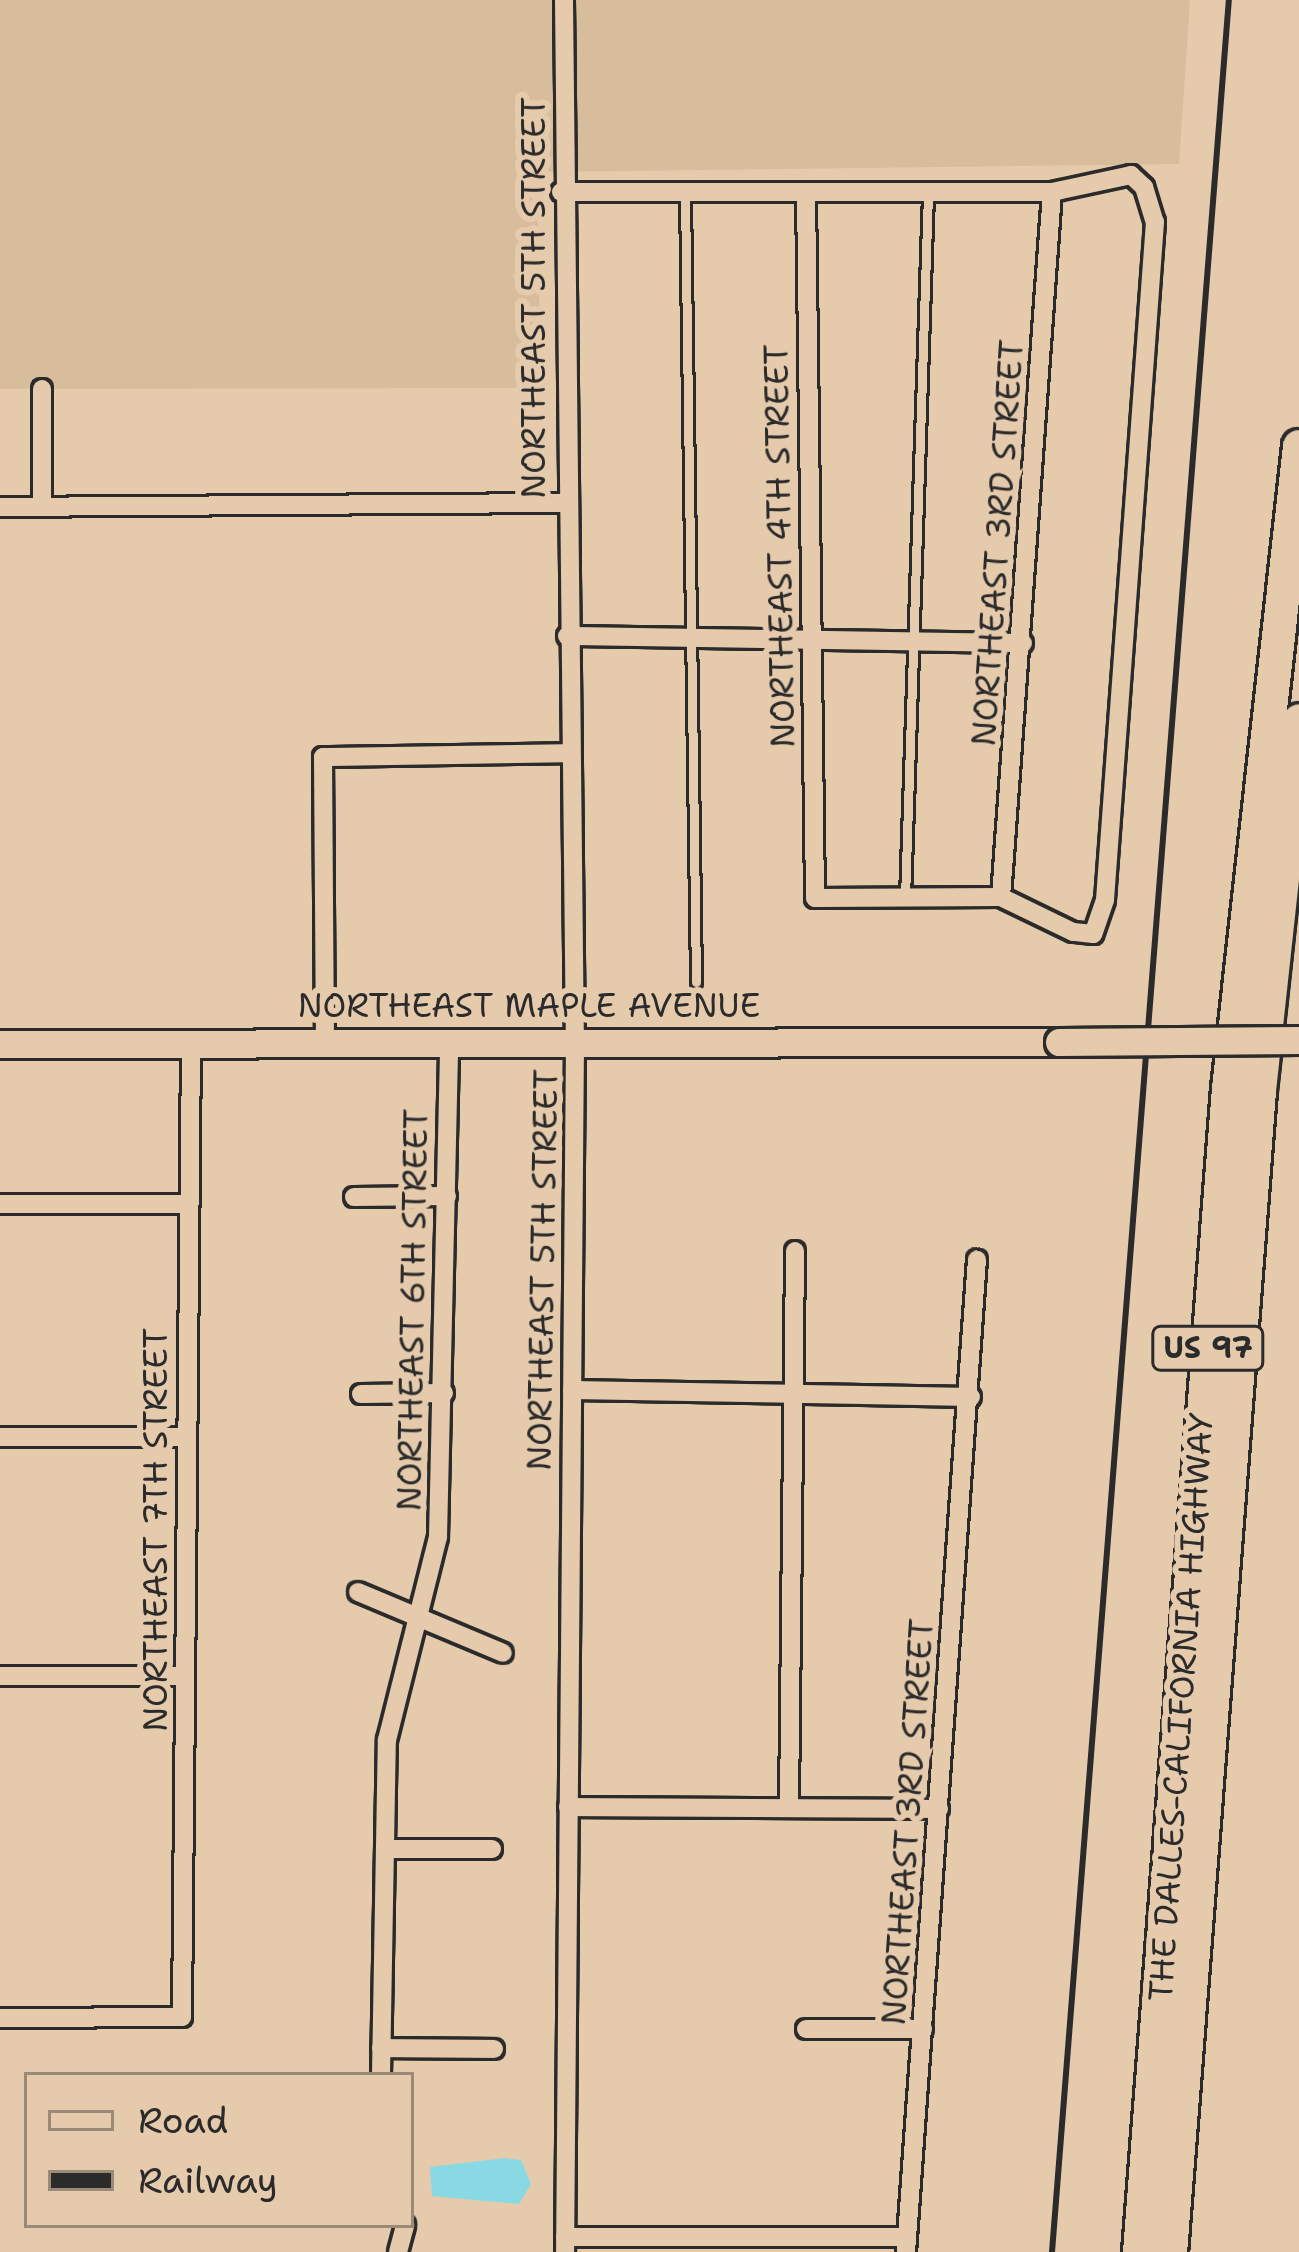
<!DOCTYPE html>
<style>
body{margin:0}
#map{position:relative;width:1299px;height:2252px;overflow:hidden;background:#e5caac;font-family:"Shantell Sans",sans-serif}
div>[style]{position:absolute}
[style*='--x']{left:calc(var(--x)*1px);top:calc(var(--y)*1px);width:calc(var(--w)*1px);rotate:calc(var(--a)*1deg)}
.built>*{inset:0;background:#d7bd9c}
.water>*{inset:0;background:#89d9e5}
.roads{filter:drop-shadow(3px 0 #2b2b2b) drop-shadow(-3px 0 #2b2b2b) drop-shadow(0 3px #2b2b2b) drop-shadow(0 -3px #2b2b2b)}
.service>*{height:9px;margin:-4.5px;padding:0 4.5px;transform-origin:4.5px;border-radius:4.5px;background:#e5caac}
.minor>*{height:18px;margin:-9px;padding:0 9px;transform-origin:9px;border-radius:9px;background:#e5caac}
.secondary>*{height:27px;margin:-13.5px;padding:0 13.5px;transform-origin:13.5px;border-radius:13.5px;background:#e5caac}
.trunk>*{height:33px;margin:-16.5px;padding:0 16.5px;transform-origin:16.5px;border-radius:16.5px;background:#e5caac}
.rail>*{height:6px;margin:-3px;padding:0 3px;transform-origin:3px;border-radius:3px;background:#2b2b2b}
.bridges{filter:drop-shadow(3px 0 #2b2b2b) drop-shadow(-3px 0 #2b2b2b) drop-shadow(0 3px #2b2b2b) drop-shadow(0 -3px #2b2b2b)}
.secondary-bridge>*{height:27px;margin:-13.5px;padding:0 13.5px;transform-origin:13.5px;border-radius:13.5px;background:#e5caac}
span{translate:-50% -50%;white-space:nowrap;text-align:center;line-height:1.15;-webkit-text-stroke:12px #e5caac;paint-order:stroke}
.shield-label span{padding:3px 9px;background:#e5caac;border:3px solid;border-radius:9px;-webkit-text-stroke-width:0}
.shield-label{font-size:30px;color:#2b2b2b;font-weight:700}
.street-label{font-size:33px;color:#2b2b2b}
.legend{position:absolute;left:24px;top:2072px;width:390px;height:156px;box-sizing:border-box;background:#e5caac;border:3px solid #9b8a78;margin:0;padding:15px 21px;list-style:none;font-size:36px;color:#2b2b2b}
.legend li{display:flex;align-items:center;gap:24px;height:60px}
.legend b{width:60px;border:3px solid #9b8a78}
</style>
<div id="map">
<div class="built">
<div style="clip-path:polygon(0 0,1190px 0,1179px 164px,537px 172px,541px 388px,0 389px)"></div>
</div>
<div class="water">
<div style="clip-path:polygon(505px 2158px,521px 2160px,531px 2184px,519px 2204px,432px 2196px,430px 2167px)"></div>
</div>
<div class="roads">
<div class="service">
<div style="--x:685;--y:194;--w:788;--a:89.2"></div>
<div style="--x:905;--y:898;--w:705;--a:-88.13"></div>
</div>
<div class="minor">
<div style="--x:564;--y:0;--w:1043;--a:89.4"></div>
<div style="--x:575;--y:1043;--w:1209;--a:90.47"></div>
<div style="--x:561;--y:192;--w:491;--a:0"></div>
<div style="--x:1052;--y:192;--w:81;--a:-12.1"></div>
<div style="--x:1131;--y:175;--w:18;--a:43"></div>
<div style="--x:1144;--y:187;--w:37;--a:73"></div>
<div style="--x:1155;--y:222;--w:680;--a:94.22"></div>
<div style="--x:1105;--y:900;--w:36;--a:109"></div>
<div style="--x:1093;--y:934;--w:20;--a:-174"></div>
<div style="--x:1073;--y:932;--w:80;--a:-154.1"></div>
<div style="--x:1001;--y:897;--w:186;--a:179.7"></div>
<div style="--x:815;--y:898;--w:705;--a:-90.73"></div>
<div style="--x:42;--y:389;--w:118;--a:90"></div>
<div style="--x:0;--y:507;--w:564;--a:-0.41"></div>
<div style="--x:567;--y:636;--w:456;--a:0.9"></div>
<div style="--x:1001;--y:897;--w:707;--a:-85.86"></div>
<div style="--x:325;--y:1044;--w:287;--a:-90.4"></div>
<div style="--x:323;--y:757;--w:247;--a:-0.9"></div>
<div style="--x:354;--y:1197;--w:93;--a:-0.6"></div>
<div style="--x:0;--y:1204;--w:189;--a:0"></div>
<div style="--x:572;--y:1390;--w:399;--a:1"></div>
<div style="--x:361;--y:1394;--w:83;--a:-0.7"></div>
<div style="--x:0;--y:1437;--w:187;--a:0"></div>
<div style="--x:358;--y:1592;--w:157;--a:22.8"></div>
<div style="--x:0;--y:1676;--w:185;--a:0"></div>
<div style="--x:568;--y:1807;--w:371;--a:0.3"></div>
<div style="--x:789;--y:1807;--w:556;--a:-89.38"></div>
<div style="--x:385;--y:1849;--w:107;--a:0"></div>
<div style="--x:0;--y:2018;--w:182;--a:-0.3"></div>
<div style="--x:182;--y:2017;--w:973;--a:-89.47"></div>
<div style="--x:806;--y:2029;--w:117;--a:0"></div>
<div style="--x:381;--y:2048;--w:113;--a:0.5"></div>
<div style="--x:381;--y:2075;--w:335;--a:-89"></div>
<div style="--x:387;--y:1740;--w:209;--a:-75.9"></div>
<div style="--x:438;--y:1537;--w:494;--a:-88.7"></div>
<div style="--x:565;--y:2237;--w:342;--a:0"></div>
<div style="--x:398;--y:2252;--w:28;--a:-75"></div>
<div style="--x:906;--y:2252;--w:995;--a:-85.91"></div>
</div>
<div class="secondary">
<div style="--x:0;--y:1044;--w:1059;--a:-0.11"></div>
</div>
<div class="trunk">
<div style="--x:1139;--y:2252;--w:1167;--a:-85.63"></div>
<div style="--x:1228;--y:1088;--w:646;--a:-83.69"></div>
<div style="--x:1170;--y:2252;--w:1165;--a:-85.62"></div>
<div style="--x:1259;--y:1090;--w:372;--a:-83.8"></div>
</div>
</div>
<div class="rail">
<div style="--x:1052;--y:2252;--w:2259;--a:-85.51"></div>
</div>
<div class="bridges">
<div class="secondary-bridge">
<div style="--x:1059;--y:1042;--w:240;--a:-0.5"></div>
</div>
</div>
<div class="shield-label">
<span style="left:1208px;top:1348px">US 97</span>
</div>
<div class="street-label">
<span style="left:534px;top:298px;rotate:-90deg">NORTHEAST 5TH STREET</span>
<span style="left:998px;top:543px;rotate:-86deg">NORTHEAST 3RD STREET</span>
<span style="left:780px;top:546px;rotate:-91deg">NORTHEAST 4TH STREET</span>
<span style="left:529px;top:1006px">NORTHEAST MAPLE AVENUE</span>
<span style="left:543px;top:1270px;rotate:-89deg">NORTHEAST 5TH STREET</span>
<span style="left:413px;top:1310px;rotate:-89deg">NORTHEAST 6TH STREET</span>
<span style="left:156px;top:1530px;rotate:-90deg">NORTHEAST 7TH STREET</span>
<span style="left:1181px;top:1707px;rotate:-86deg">THE DALLES-CALIFORNIA HIGHWAY</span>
<span style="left:908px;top:1822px;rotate:-86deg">NORTHEAST 3RD STREET</span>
</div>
<ul class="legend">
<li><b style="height:15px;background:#e5caac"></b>Road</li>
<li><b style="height:15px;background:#2b2b2b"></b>Railway</li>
</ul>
</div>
